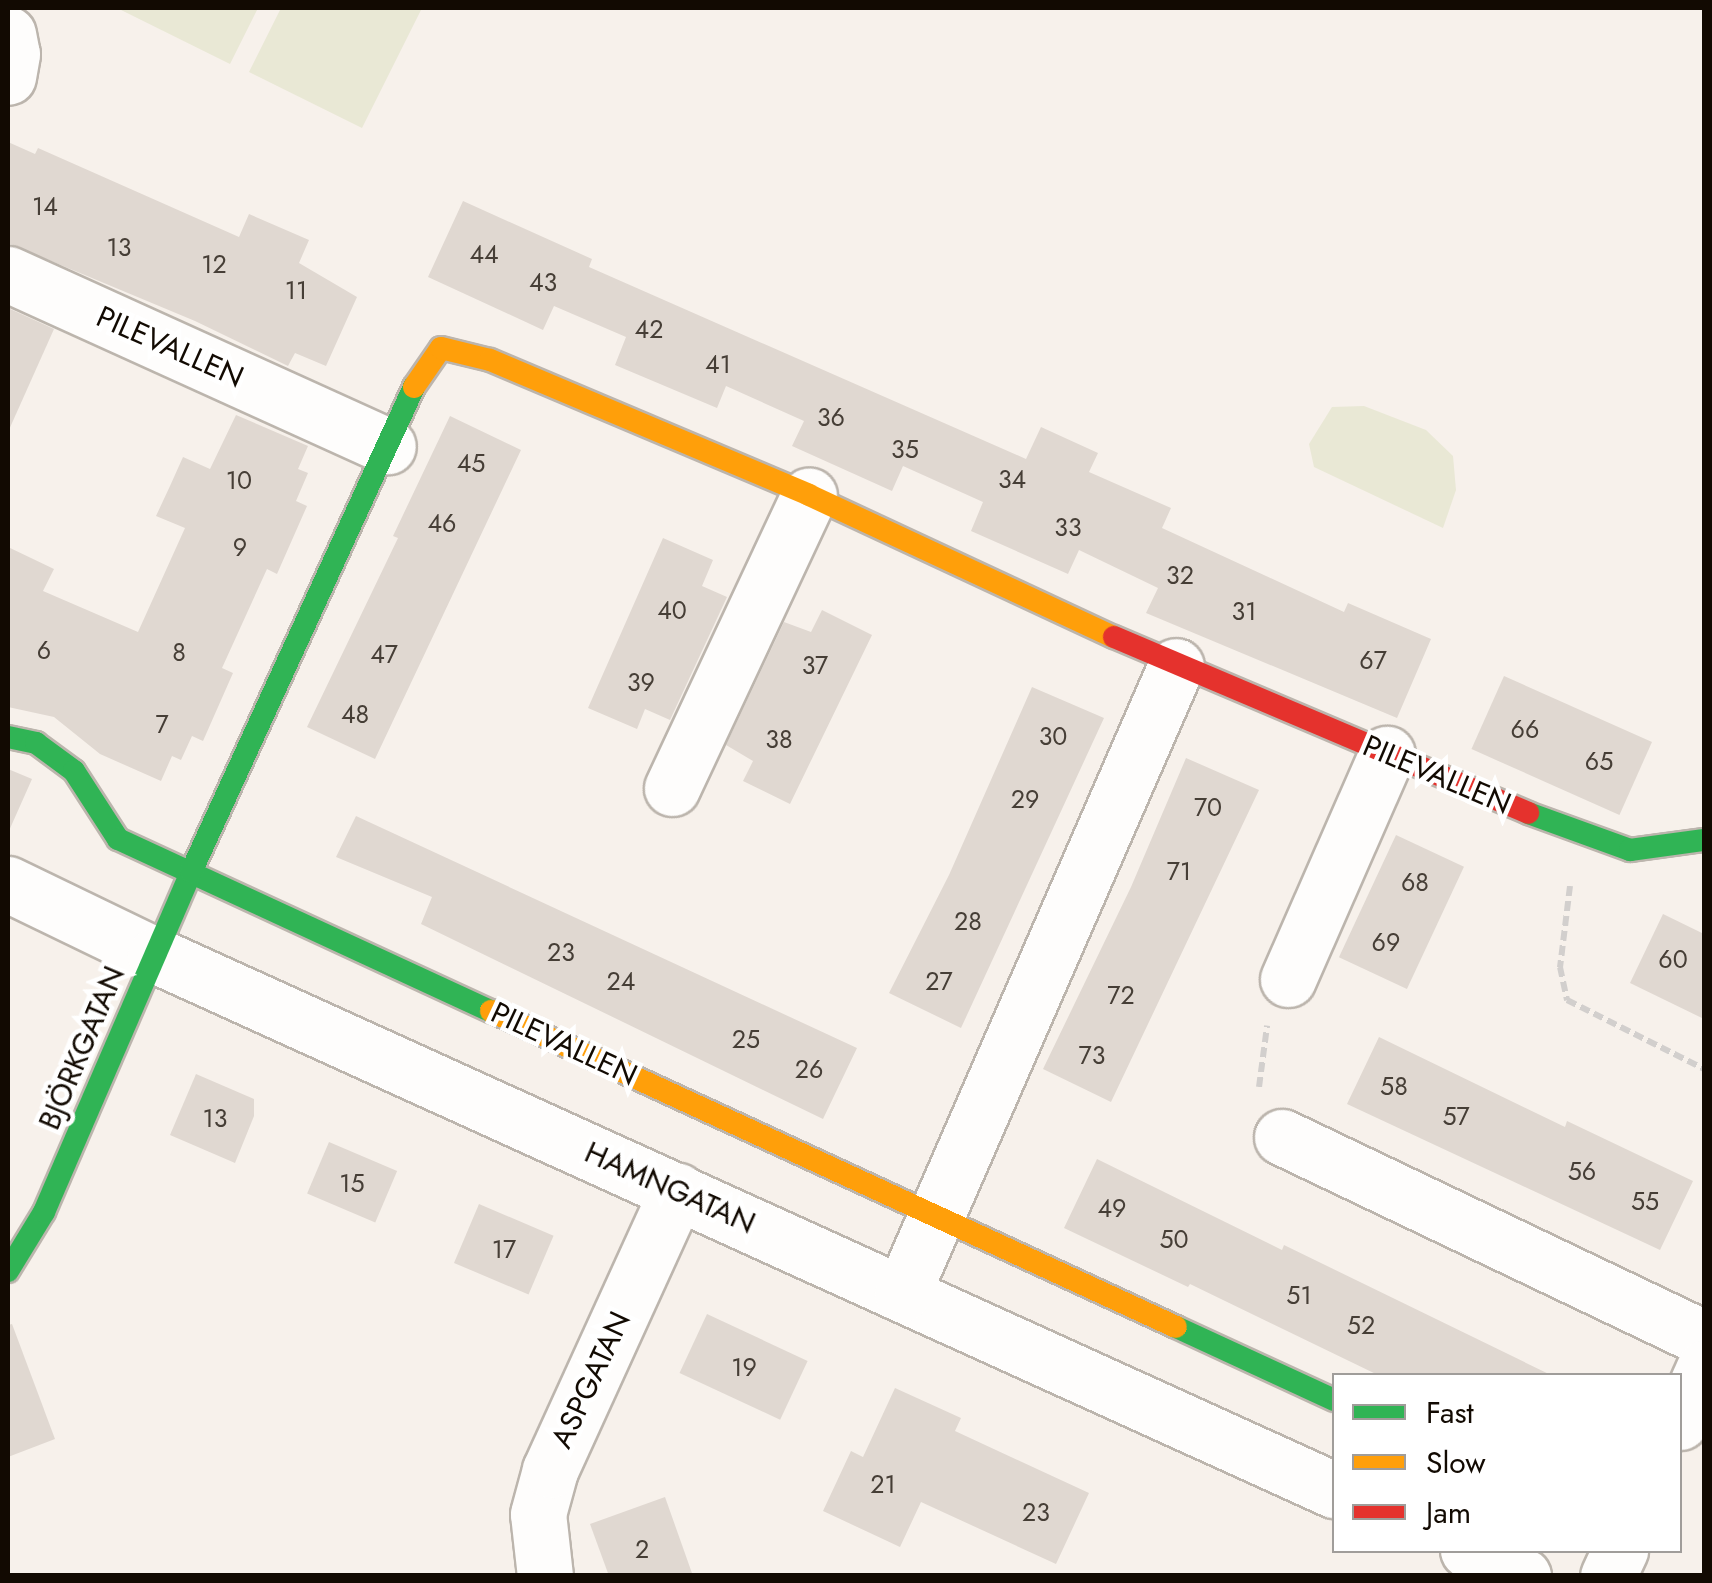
<!DOCTYPE html>
<meta charset="utf-8">
<style>
body{margin:0}
#map{position:relative;width:1712px;height:1583px;overflow:hidden;background:#f7f1eb;font-family:Jost,sans-serif}
div>[style]{position:absolute}
[style*='--x']{left:calc(var(--x)*1px);top:calc(var(--y)*1px);width:calc(var(--w)*1px);rotate:calc(var(--a)*1deg)}
.green>*{inset:0;background:#e9e8d5}
.building>*{inset:0;background:#e0d8d1;transform-origin:0 0}
.path>*{height:6px;margin-top:-3px;transform-origin:0;background:repeating-linear-gradient(90deg,#d2cfcd 0 10px,transparent 0 15px)}
.roads{filter:drop-shadow(2px 0 #bcb5ad) drop-shadow(-2px 0 #bcb5ad) drop-shadow(0 2px #bcb5ad) drop-shadow(0 -2px #bcb5ad)}
.street>*{height:55px;margin:-27.5px;padding:0 27.5px;transform-origin:27.5px;border-radius:27.5px;background:#fefdfc}
.fast>*{height:22px;margin:-11px;padding:0 11px;transform-origin:11px;border-radius:11px;background:#30b455}
.slow>*{height:22px;margin:-11px;padding:0 11px;transform-origin:11px;border-radius:11px;background:#ff9f0a}
.jam>*{height:22px;margin:-11px;padding:0 11px;transform-origin:11px;border-radius:11px;background:#e5322d}
span{translate:-50% -50%;white-space:nowrap;text-align:center;line-height:1.15;-webkit-text-stroke:9px #fff;paint-order:stroke}
.number-label{font-size:25px;color:#463e36}
.number-label span{-webkit-text-stroke-width:0}
.street-label{font-size:30px;color:#120a02}
.frame{position:absolute;inset:0;border:10px solid #120a02;pointer-events:none}
.legend{position:absolute;left:1332px;top:1373px;width:350px;height:180px;box-sizing:border-box;background:#fff;border:2px solid #a09d9a;margin:0;padding:12px 18px;list-style:none;font-size:30px;color:#120a02}
.legend li{display:flex;align-items:center;gap:20px;height:50px}
.legend b{width:50px;border:2px solid #a09d9a}
</style>
<div id="map">
<div class="green">
<div style="clip-path:polygon(117px 8px,258px 8px,230px 64px)"></div>
<div style="clip-path:polygon(281px 8px,422px 8px,362px 128px,249px 72px)"></div>
<div style="clip-path:polygon(1364px 406px,1426px 430px,1453px 456px,1456px 490px,1443px 528px,1314px 467px,1309px 444px,1332px 407px)"></div>
</div>
<div class="building">
<div style="clip-path:polygon(8px 142px,35px 154px,38px 148px,239px 237px,249px 214px,309px 240px,299px 263px,357px 297px,326px 366px,295px 353px,288px 366px,195px 321px,8px 243px)"></div>
<div style="clip-path:polygon(463px 201px,592px 259px,589px 267px,1026px 459px,1041px 427px,1098px 453px,1089px 472px,1171px 508px,1162px 528px,1344px 612px,1348px 603px,1431px 639px,1397px 718px,1146px 613px,1158px 588px,1079px 550px,1068px 574px,971px 531px,983px 502px,903px 466px,892px 491px,792px 446px,804px 421px,726px 386px,717px 408px,615px 365px,626px 337px,554px 306px,543px 330px,428px 277px)"></div>
<div style="clip-path:polygon(8px 308px,54px 329px,8px 432px)"></div>
<div style="clip-path:polygon(236px 415px,308px 446px,298px 469px,308px 473px,296px 501px,307px 506px,277px 574px,267px 569px,222px 668px,233px 673px,203px 741px,192px 736px,181px 760px,172px 756px,161px 781px,100px 754px,54px 717px,8px 707px,8px 547px,54px 569px,43px 591px,138px 632px,185px 528px,156px 516px,170px 486px,183px 457px,210px 469px)"></div>
<div style="clip-path:polygon(450px 416px,521px 450px,375px 759px,307px 727px,398px 538px,393px 536px)"></div>
<div style="clip-path:polygon(663px 538px,713px 560px,702px 586px,727px 597px,670px 720px,645px 709px,637px 729px,588px 708px)"></div>
<div style="clip-path:polygon(822px 610px,872px 635px,790px 804px,743px 781px,753px 761px,726px 745px,784px 622px,811px 632px)"></div>
<div style="left:1504px;top:676px;width:162px;height:80px;rotate:24deg"></div>
<div style="clip-path:polygon(1032px 687px,1104px 718px,961px 1028px,889px 993px,949px 875px)"></div>
<div style="clip-path:polygon(1186px 758px,1259px 790px,1111px 1102px,1043px 1069px,1131px 887px)"></div>
<div style="clip-path:polygon(8px 769px,32px 779px,8px 833px)"></div>
<div style="clip-path:polygon(356px 816px,857px 1048px,823px 1119px,421px 924px,432px 897px,336px 857px)"></div>
<div style="left:1396px;top:835px;width:75px;height:135px;rotate:25deg"></div>
<div style="clip-path:polygon(1663px 914px,1704px 934px,1704px 1019px,1630px 983px)"></div>
<div style="clip-path:polygon(1379px 1037px,1565px 1127px,1567px 1121px,1693px 1181px,1660px 1250px,1347px 1104px)"></div>
<div style="clip-path:polygon(196px 1074px,254px 1099px,254px 1116px,235px 1163px,170px 1135px)"></div>
<div style="left:329px;top:1142px;width:74px;height:56px;rotate:23deg"></div>
<div style="clip-path:polygon(1097px 1159px,1282px 1250px,1284px 1245px,1553px 1376px,1380px 1376px,1190px 1284px,1188px 1287px,1064px 1228px)"></div>
<div style="left:479px;top:1204px;width:81px;height:64px;rotate:23deg"></div>
<div style="left:707px;top:1314px;width:111px;height:65px;rotate:25deg"></div>
<div style="clip-path:polygon(12px 1324px,55px 1439px,8px 1457px,8px 1325px)"></div>
<div style="clip-path:polygon(895px 1388px,961px 1418px,955px 1431px,1089px 1493px,1056px 1564px,921px 1502px,900px 1547px,823px 1511px,851px 1451px,863px 1457px)"></div>
<div style="clip-path:polygon(665px 1497px,693px 1576px,609px 1576px,590px 1524px)"></div>
</div>
<div class="path">
<div style="--x:1570;--y:886;--w:82;--a:97"></div>
<div style="--x:1560;--y:967;--w:34;--a:78"></div>
<div style="--x:1567;--y:1000;--w:153;--a:26.7"></div>
<div style="--x:1259;--y:1087;--w:62;--a:-82.5"></div>
</div>
<div class="roads">
<div class="street">
<div style="--x:8;--y:34;--w:20;--a:79"></div>
<div style="--x:12;--y:54;--w:23;--a:100"></div>
<div style="--x:8;--y:274;--w:417;--a:24.4"></div>
<div style="--x:672;--y:788;--w:323;--a:-64.9"></div>
<div style="--x:8;--y:884;--w:163;--a:25.8"></div>
<div style="--x:155;--y:955;--w:1295;--a:24.41"></div>
<div style="--x:1288;--y:979;--w:246;--a:-66.3"></div>
<div style="--x:1282;--y:1137;--w:467;--a:25.5"></div>
<div style="--x:902;--y:1294;--w:685;--a:-66.43"></div>
<div style="--x:1680;--y:1422;--w:59;--a:-66"></div>
<div style="--x:1468;--y:1550;--w:61;--a:25.3"></div>
<div style="--x:545;--y:1576;--w:62;--a:-96.4"></div>
<div style="--x:538;--y:1514;--w:46;--a:-74.7"></div>
<div style="--x:550;--y:1470;--w:307;--a:-65.5"></div>
<div style="--x:1608;--y:1576;--w:29;--a:-65"></div>
</div>
<div class="fast">
<div style="--x:8;--y:737;--w:29;--a:12"></div>
<div style="--x:36;--y:743;--w:47;--a:36.4"></div>
<div style="--x:74;--y:771;--w:81;--a:57.1"></div>
<div style="--x:118;--y:839;--w:411;--a:24.8"></div>
<div style="--x:1528;--y:813;--w:109;--a:19.9"></div>
<div style="--x:1630;--y:850;--w:75;--a:-7.7"></div>
<div style="--x:8;--y:1271;--w:69;--a:-58.6"></div>
<div style="--x:44;--y:1212;--w:370;--a:-66.6"></div>
<div style="--x:191;--y:872;--w:534;--a:-65.31"></div>
<div style="--x:1176;--y:1327;--w:174;--a:24.8"></div>
</div>
<div class="slow">
<div style="--x:414;--y:387;--w:47;--a:-55.3"></div>
<div style="--x:441;--y:348;--w:50;--a:13.8"></div>
<div style="--x:490;--y:360;--w:346;--a:22.9"></div>
<div style="--x:809;--y:495;--w:336;--a:25"></div>
<div style="--x:491;--y:1011;--w:754;--a:24.76"></div>
</div>
<div class="jam">
<div style="--x:1114;--y:637;--w:450;--a:23"></div>
</div>
</div>
<div class="number-label">
<span style="left:45px;top:206px">14</span>
<span style="left:119px;top:247px">13</span>
<span style="left:484px;top:254px">44</span>
<span style="left:214px;top:264px">12</span>
<span style="left:543px;top:282px">43</span>
<span style="left:296px;top:290px">11</span>
<span style="left:649px;top:329px">42</span>
<span style="left:718px;top:364px">41</span>
<span style="left:831px;top:417px">36</span>
<span style="left:905px;top:449px">35</span>
<span style="left:471px;top:463px">45</span>
<span style="left:1012px;top:479px">34</span>
<span style="left:239px;top:480px">10</span>
<span style="left:442px;top:523px">46</span>
<span style="left:1068px;top:527px">33</span>
<span style="left:240px;top:547px">9</span>
<span style="left:1180px;top:575px">32</span>
<span style="left:672px;top:610px">40</span>
<span style="left:1244px;top:611px">31</span>
<span style="left:44px;top:650px">6</span>
<span style="left:179px;top:652px">8</span>
<span style="left:384px;top:654px">47</span>
<span style="left:1373px;top:660px">67</span>
<span style="left:815px;top:665px">37</span>
<span style="left:641px;top:682px">39</span>
<span style="left:355px;top:714px">48</span>
<span style="left:162px;top:724px">7</span>
<span style="left:1525px;top:729px">66</span>
<span style="left:1053px;top:736px">30</span>
<span style="left:779px;top:739px">38</span>
<span style="left:1599px;top:761px">65</span>
<span style="left:1025px;top:799px">29</span>
<span style="left:1208px;top:807px">70</span>
<span style="left:1179px;top:871px">71</span>
<span style="left:1415px;top:882px">68</span>
<span style="left:968px;top:921px">28</span>
<span style="left:1386px;top:942px">69</span>
<span style="left:561px;top:952px">23</span>
<span style="left:1673px;top:959px">60</span>
<span style="left:621px;top:981px">24</span>
<span style="left:939px;top:981px">27</span>
<span style="left:1121px;top:995px">72</span>
<span style="left:746px;top:1039px">25</span>
<span style="left:1092px;top:1055px">73</span>
<span style="left:809px;top:1069px">26</span>
<span style="left:1394px;top:1086px">58</span>
<span style="left:1456px;top:1116px">57</span>
<span style="left:215px;top:1118px">13</span>
<span style="left:1582px;top:1171px">56</span>
<span style="left:352px;top:1183px">15</span>
<span style="left:1645px;top:1201px">55</span>
<span style="left:1112px;top:1208px">49</span>
<span style="left:1174px;top:1239px">50</span>
<span style="left:504px;top:1249px">17</span>
<span style="left:1299px;top:1295px">51</span>
<span style="left:1361px;top:1325px">52</span>
<span style="left:744px;top:1367px">19</span>
<span style="left:883px;top:1484px">21</span>
<span style="left:1036px;top:1512px">23</span>
<span style="left:642px;top:1549px">2</span>
</div>
<div class="street-label">
<span style="left:170px;top:347px;rotate:24deg">PILEVALLEN</span>
<span style="left:1437px;top:775px;rotate:23deg">PILEVALLEN</span>
<span style="left:564px;top:1044px;rotate:25deg">PILEVALLEN</span>
<span style="left:82px;top:1048px;rotate:-67deg">BJÖRKGATAN</span>
<span style="left:670px;top:1188px;rotate:24deg">HAMNGATAN</span>
<span style="left:591px;top:1380px;rotate:-65deg">ASPGATAN</span>
</div>
<div class="frame"></div>
<ul class="legend">
<li><b style="height:12px;background:#30b455"></b>Fast</li>
<li><b style="height:12px;background:#ff9f0a"></b>Slow</li>
<li><b style="height:12px;background:#e5322d"></b>Jam</li>
</ul>
</div>
